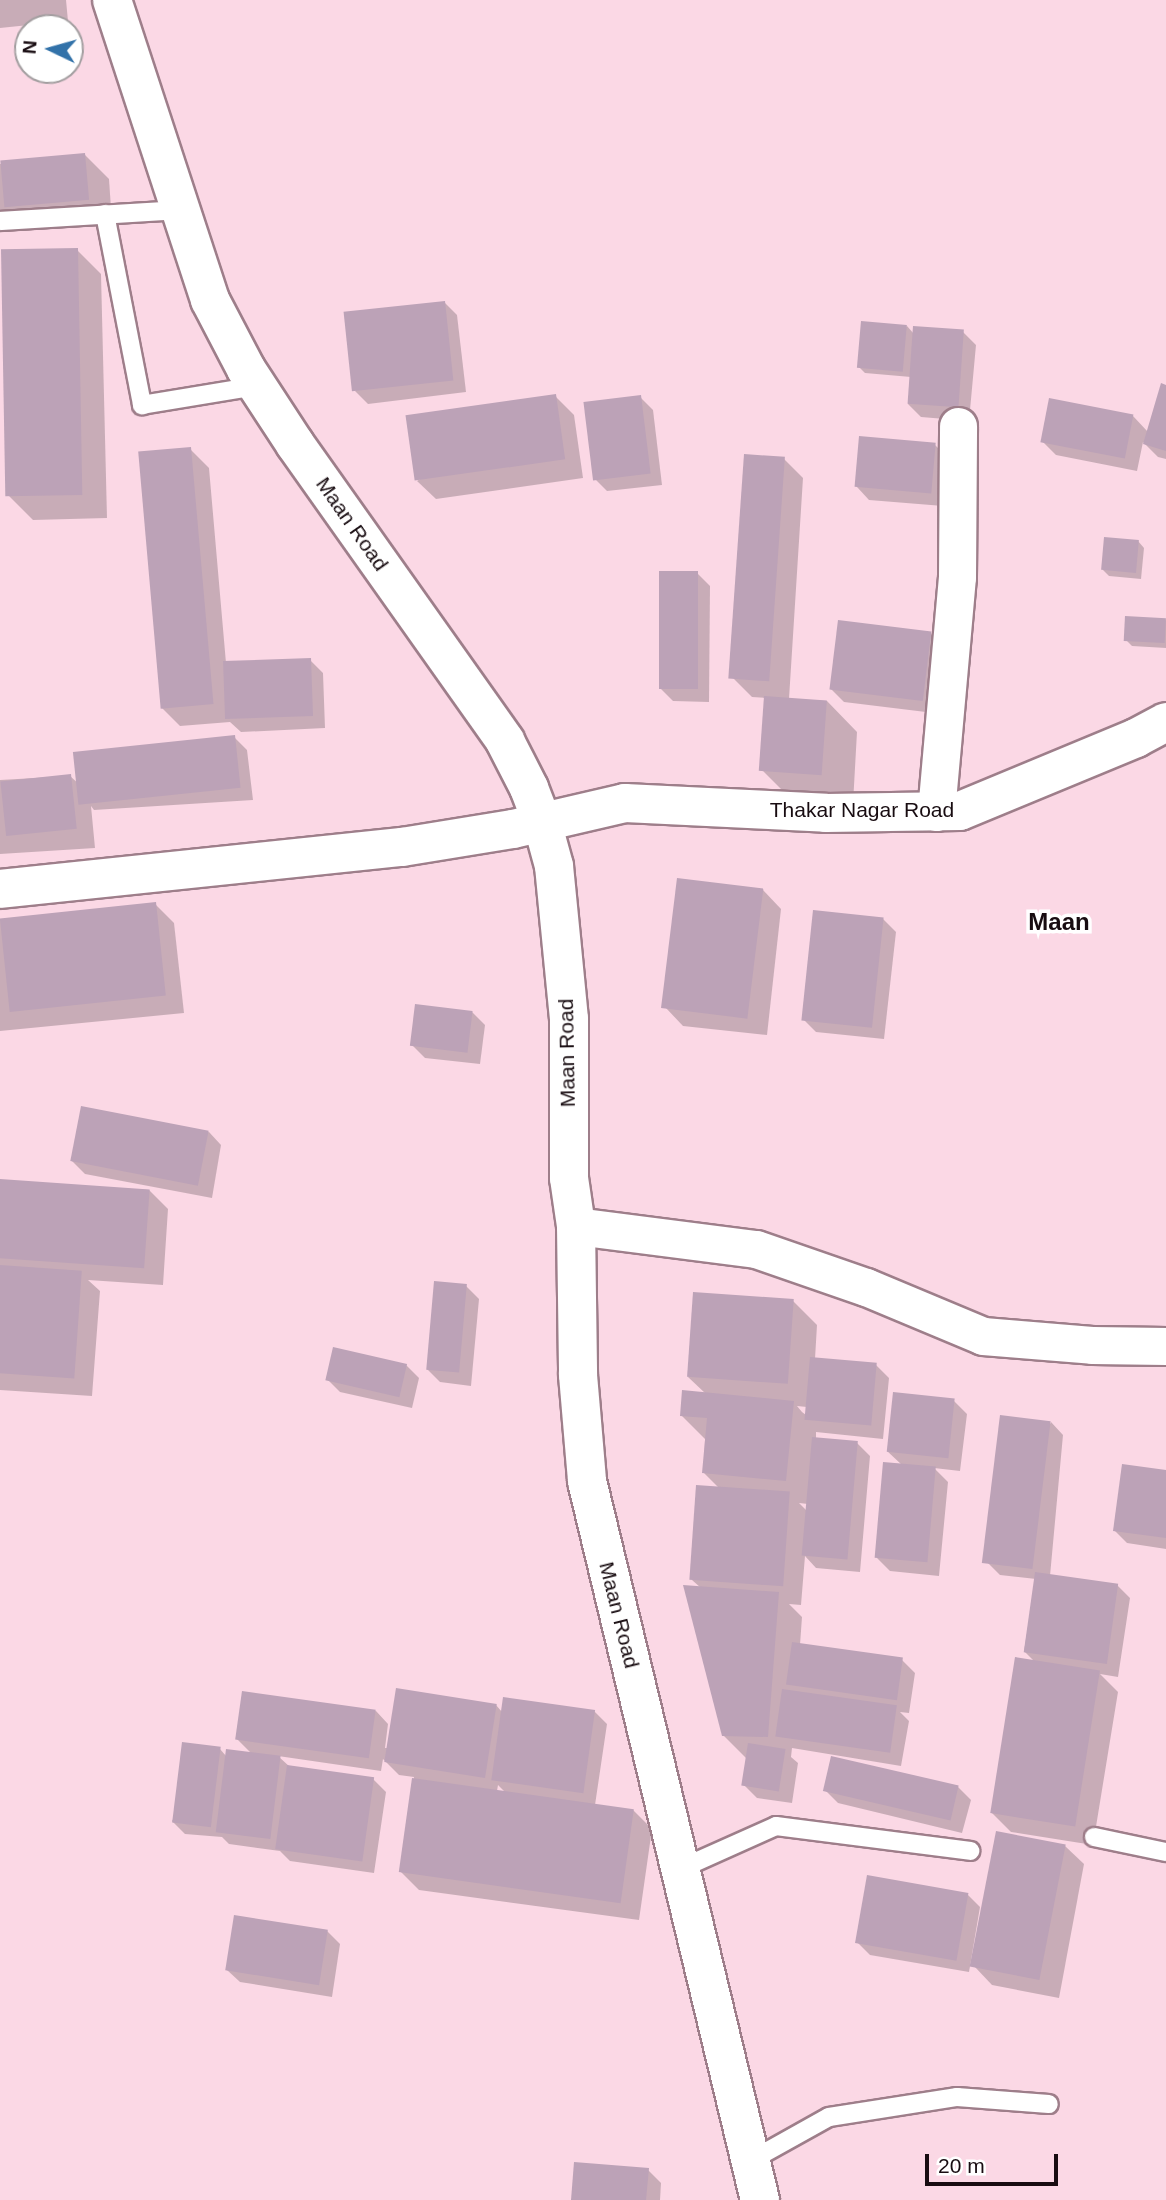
<!DOCTYPE html>
<style>
body{margin:0}
#map{position:relative;width:1166px;height:2200px;overflow:hidden;background:#fbd8e5;font-family:Arial,sans-serif}
div>[style]{position:absolute}
[style*='--x']{left:calc(var(--x)*1px);top:calc(var(--y)*1px);width:calc(var(--w)*1px);rotate:calc(var(--a)*1deg)}
.shadow>*{inset:0;background:#0003}
.building>*{inset:0;background:#bca2b7;transform-origin:0 0}
.roads{filter:drop-shadow(2px 0 #9e7e8a) drop-shadow(-2px 0 #9e7e8a) drop-shadow(0 2px #9e7e8a) drop-shadow(0 -2px #9e7e8a)}
.lane>*{height:18px;margin:-9px;padding:0 9px;transform-origin:9px;border-radius:9px;background:#fff}
.street>*{height:37px;margin:-18.5px;padding:0 18.5px;transform-origin:18.5px;border-radius:18.5px;background:#fff}
.secondary>*{height:38px;margin:-19px;padding:0 19px;transform-origin:19px;border-radius:19px;background:#fff}
.primary>*{height:38px;margin:-19px;padding:0 19px;transform-origin:19px;border-radius:19px;background:#fff}
span{translate:-50% -50%;white-space:nowrap;text-align:center;line-height:1.15;-webkit-text-stroke:7px #fff;paint-order:stroke}
.street-label{font-size:21px;color:#180c11}
.quarter-label{font-size:24px;color:#180c11;font-weight:700}
.north{position:absolute;left:14px;top:14px;width:70px;height:70px;box-sizing:border-box;background:#fff;border:2px solid #a39ea0;border-radius:50%;rotate:275deg;font-size:19px;font-weight:700;line-height:28px;text-align:center;color:#180c11}
.north::after{content:'';display:block;margin:auto;width:24px;height:32px;background:#3272a9;clip-path:polygon(50% 0,100% 100%,50% 72%,0 100%)}
.scale{position:absolute;left:925px;top:2154px;width:133px;height:32px;box-sizing:border-box;border:4px solid #180c11;border-top:0;padding-left:9px;font-size:21px;line-height:24px;white-space:nowrap;color:#180c11;-webkit-text-stroke:5px #fff;paint-order:stroke}
</style>
<div id="map">
<div class="shadow">
<div style="clip-path:polygon(0 0,66px 0,68px 21px,0 28px)"></div>
<div style="clip-path:polygon(85px 155px,109px 179px,112px 223px,0 232px,0 164px)"></div>
<div style="clip-path:polygon(77px 250px,101px 274px,107px 518px,33px 520px,9px 496px)"></div>
<div style="clip-path:polygon(444px 302px,457px 315px,466px 392px,368px 404px,355px 391px)"></div>
<div style="clip-path:polygon(907px 326px,914px 334px,963px 332px,976px 345px,969px 421px,921px 417px,908px 404px,911px 377px,865px 373px,859px 367px)"></div>
<div style="clip-path:polygon(1166px 386px,1166px 459px,1158px 457px,1143px 442px,1137px 471px,1056px 455px,1043px 442px,1050px 400px,1133px 416px,1148px 432px)"></div>
<div style="clip-path:polygon(555px 396px,574px 415px,583px 478px,436px 499px,417px 481px)"></div>
<div style="clip-path:polygon(640px 397px,653px 410px,662px 485px,607px 491px,594px 478px)"></div>
<div style="clip-path:polygon(935px 445px,948px 458px,943px 506px,869px 500px,857px 487px)"></div>
<div style="clip-path:polygon(190px 449px,209px 468px,226px 663px,310px 660px,323px 673px,325px 728px,241px 732px,230px 722px,180px 726px,161px 707px)"></div>
<div style="clip-path:polygon(784px 459px,803px 478px,789px 699px,827px 701px,857px 732px,853px 804px,793px 801px,762px 770px,766px 698px,752px 697px,733px 678px)"></div>
<div style="clip-path:polygon(1138px 541px,1144px 548px,1141px 579px,1109px 576px,1103px 570px)"></div>
<div style="clip-path:polygon(697px 573px,710px 586px,709px 702px,673px 701px,660px 688px)"></div>
<div style="clip-path:polygon(1166px 620px,1166px 648px,1132px 646px,1126px 640px)"></div>
<div style="clip-path:polygon(930px 633px,943px 646px,934px 713px,844px 702px,831px 689px)"></div>
<div style="clip-path:polygon(234px 737px,247px 750px,253px 800px,94px 810px,91px 806px,95px 848px,0 854px,0 780px,70px 776px,80px 785px)"></div>
<div style="clip-path:polygon(763px 890px,781px 909px,767px 1035px,683px 1026px,665px 1007px)"></div>
<div style="clip-path:polygon(155px 904px,174px 923px,184px 1013px,0 1031px,0 920px)"></div>
<div style="clip-path:polygon(883px 919px,896px 932px,884px 1039px,816px 1032px,803px 1019px)"></div>
<div style="clip-path:polygon(472px 1012px,485px 1025px,480px 1064px,425px 1058px,412px 1045px)"></div>
<div style="clip-path:polygon(209px 1132px,221px 1145px,212px 1198px,85px 1174px,72px 1161px)"></div>
<div style="clip-path:polygon(0 1181px,149px 1190px,168px 1209px,163px 1285px,88px 1280px,100px 1291px,92px 1396px,0 1390px)"></div>
<div style="clip-path:polygon(466px 1286px,479px 1299px,471px 1386px,440px 1382px,427px 1369px)"></div>
<div style="clip-path:polygon(evenodd,793px 1301px,817px 1325px,815px 1359px,876px 1365px,889px 1378px,883px 1439px,816px 1432px,816px 1439px,857px 1443px,870px 1456px,860px 1572px,816px 1568px,805px 1556px,801px 1605px,789px 1604px,802px 1617px,800px 1645px,902px 1660px,915px 1673px,909px 1713px,900px 1712px,909px 1721px,901px 1766px,792px 1748px,791px 1757px,798px 1763px,792px 1803px,757px 1798px,744px 1785px,747px 1759px,723px 1735px,701px 1588px,692px 1580px,719px 1488px,704px 1473px,705px 1439px,681px 1415px,706px 1394px,688px 1377px,793px 1301px,797px 1406px,807px 1407px,806px 1415px,802px 1412px,797px 1406px,793px 1301px,799px 1503px,808px 1504px,807px 1511px,799px 1503px)"></div>
<div style="clip-path:polygon(406px 1365px,419px 1378px,412px 1408px,340px 1392px,327px 1379px)"></div>
<div style="clip-path:polygon(954px 1401px,967px 1414px,960px 1471px,934px 1468px,948px 1482px,939px 1576px,890px 1571px,877px 1558px,902px 1465px,887px 1451px)"></div>
<div style="clip-path:polygon(1051px 1422px,1063px 1435px,1050px 1576px,1117px 1585px,1130px 1598px,1118px 1677px,1100px 1674px,1118px 1692px,1093px 1845px,1011px 1832px,992px 1813px,1036px 1663px,1024px 1651px,1036px 1579px,1000px 1575px,987px 1562px)"></div>
<div style="clip-path:polygon(1166px 1471px,1166px 1549px,1127px 1543px,1115px 1531px)"></div>
<div style="clip-path:polygon(evenodd,496px 1705px,502px 1712px,594px 1711px,607px 1724px,595px 1805px,633px 1810px,652px 1829px,639px 1920px,419px 1890px,400px 1871px,414px 1777px,399px 1775px,383px 1759px,381px 1771px,278px 1756px,290px 1767px,373px 1779px,386px 1792px,374px 1873px,290px 1861px,280px 1851px,229px 1844px,222px 1837px,185px 1834px,172px 1821px,220px 1749px,226px 1756px,252px 1754px,237px 1739px,376px 1711px,388px 1724px,385px 1748px,388px 1748px,496px 1705px,498px 1785px,505px 1792px,497px 1791px,498px 1785px)"></div>
<div style="clip-path:polygon(958px 1787px,971px 1800px,962px 1833px,838px 1803px,825px 1790px)"></div>
<div style="clip-path:polygon(1065px 1846px,1084px 1864px,1059px 1998px,992px 1985px,974px 1966px)"></div>
<div style="clip-path:polygon(967px 1894px,980px 1907px,969px 1972px,870px 1955px,857px 1942px)"></div>
<div style="clip-path:polygon(327px 1931px,340px 1944px,332px 1997px,240px 1982px,227px 1970px)"></div>
<div style="clip-path:polygon(648px 2170px,661px 2183px,660px 2200px,573px 2200px)"></div>
</div>
<div class="building">
<div style="left:85px;top:153px;width:47px;height:85px;rotate:85deg"></div>
<div style="left:78px;top:248px;width:247px;height:77px;rotate:89deg"></div>
<div style="left:445px;top:301px;width:80px;height:102px;rotate:84deg"></div>
<div style="left:861px;top:321px;width:46px;height:47px;rotate:5deg"></div>
<div style="left:913px;top:326px;width:51px;height:78px;rotate:4deg"></div>
<div style="clip-path:polygon(1161px 383px,1166px 385px,1166px 451px,1143px 444px)"></div>
<div style="left:556px;top:394px;width:66px;height:152px;rotate:82deg"></div>
<div style="left:641px;top:395px;width:79px;height:58px;rotate:83deg"></div>
<div style="left:1049px;top:398px;width:86px;height:45px;rotate:11deg"></div>
<div style="left:859px;top:436px;width:77px;height:51px;rotate:5deg"></div>
<div style="left:191px;top:447px;width:258px;height:53px;rotate:85deg"></div>
<div style="left:744px;top:454px;width:41px;height:225px;rotate:4deg"></div>
<div style="left:1104px;top:537px;width:35px;height:33px;rotate:5deg"></div>
<div style="left:659px;top:571px;width:39px;height:118px"></div>
<div style="left:1125px;top:616px;width:41px;height:25px;rotate:3deg"></div>
<div style="left:838px;top:620px;width:94px;height:70px;rotate:7deg"></div>
<div style="left:311px;top:658px;width:58px;height:88px;rotate:88deg"></div>
<div style="left:764px;top:696px;width:63px;height:75px;rotate:4deg"></div>
<div style="left:235px;top:735px;width:53px;height:163px;rotate:84deg"></div>
<div style="left:71px;top:774px;width:55px;height:71px;rotate:84deg"></div>
<div style="left:677px;top:878px;width:87px;height:131px;rotate:7deg"></div>
<div style="left:156px;top:902px;width:94px;height:157px;rotate:84deg"></div>
<div style="left:813px;top:910px;width:71px;height:111px;rotate:6deg"></div>
<div style="left:415px;top:1004px;width:58px;height:42px;rotate:7deg"></div>
<div style="left:81px;top:1106px;width:130px;height:56px;rotate:11deg"></div>
<div style="left:0;top:1179px;width:150px;height:79px;rotate:4deg"></div>
<div style="left:0;top:1265px;width:82px;height:108px;rotate:4deg"></div>
<div style="left:434px;top:1281px;width:33px;height:89px;rotate:5deg"></div>
<div style="left:693px;top:1292px;width:101px;height:85px;rotate:4deg"></div>
<div style="left:333px;top:1347px;width:76px;height:34px;rotate:13deg"></div>
<div style="left:810px;top:1357px;width:67px;height:63px;rotate:5deg"></div>
<div style="clip-path:polygon(682px 1390px,794px 1401px,786px 1481px,702px 1473px,707px 1418px,680px 1416px)"></div>
<div style="left:893px;top:1392px;width:62px;height:60px;rotate:6deg"></div>
<div style="left:1000px;top:1415px;width:51px;height:149px;rotate:7deg"></div>
<div style="left:812px;top:1437px;width:46px;height:119px;rotate:5deg"></div>
<div style="left:883px;top:1462px;width:53px;height:96px;rotate:5deg"></div>
<div style="clip-path:polygon(1122px 1464px,1166px 1470px,1166px 1538px,1113px 1531px)"></div>
<div style="left:696px;top:1485px;width:94px;height:95px;rotate:4deg"></div>
<div style="left:1035px;top:1572px;width:84px;height:81px;rotate:8deg"></div>
<div style="clip-path:polygon(683px 1585px,779px 1592px,768px 1737px,722px 1736px)"></div>
<div style="left:792px;top:1642px;width:112px;height:43px;rotate:8deg"></div>
<div style="left:1015px;top:1657px;width:86px;height:158px;rotate:9deg"></div>
<div style="left:396px;top:1688px;width:102px;height:75px;rotate:9deg"></div>
<div style="left:782px;top:1689px;width:116px;height:48px;rotate:8deg"></div>
<div style="left:242px;top:1691px;width:135px;height:49px;rotate:8deg"></div>
<div style="left:503px;top:1697px;width:93px;height:84px;rotate:8deg"></div>
<div style="left:182px;top:1742px;width:39px;height:81px;rotate:7deg"></div>
<div style="left:748px;top:1743px;width:38px;height:43px;rotate:9deg"></div>
<div style="left:226px;top:1749px;width:55px;height:84px;rotate:7deg"></div>
<div style="left:831px;top:1756px;width:131px;height:36px;rotate:13deg"></div>
<div style="left:287px;top:1765px;width:88px;height:85px;rotate:8deg"></div>
<div style="left:412px;top:1778px;width:224px;height:95px;rotate:8deg"></div>
<div style="left:996px;top:1831px;width:71px;height:138px;rotate:11deg"></div>
<div style="left:867px;top:1875px;width:103px;height:69px;rotate:10deg"></div>
<div style="left:234px;top:1915px;width:95px;height:56px;rotate:9deg"></div>
<div style="clip-path:polygon(574px 2162px,649px 2168px,646px 2200px,571px 2200px)"></div>
</div>
<div class="roads">
<div class="lane">
<div style="--x:105;--y:214;--w:195;--a:79"></div>
<div style="--x:142;--y:405;--w:117;--a:-9.4"></div>
<div style="--x:0;--y:221;--w:180;--a:-3.5"></div>
<div style="--x:1094;--y:1837;--w:74;--a:11.8"></div>
<div style="--x:680;--y:1869;--w:105;--a:-24.1"></div>
<div style="--x:776;--y:1826;--w:196;--a:7.3"></div>
<div style="--x:750;--y:2161;--w:90;--a:-29.1"></div>
<div style="--x:829;--y:2117;--w:130;--a:-8.9"></div>
<div style="--x:957;--y:2097;--w:92;--a:4.4"></div>
</div>
<div class="street">
<div style="--x:936;--y:812;--w:236;--a:-84.9"></div>
<div style="--x:957;--y:577;--w:151;--a:-89.6"></div>
<div style="--x:576;--y:1226;--w:181;--a:7.3"></div>
<div style="--x:756;--y:1249;--w:116;--a:19.1"></div>
<div style="--x:866;--y:1287;--w:127;--a:22.7"></div>
<div style="--x:983;--y:1336;--w:109;--a:4.7"></div>
<div style="--x:1092;--y:1345;--w:74;--a:0.8"></div>
</div>
<div class="secondary">
<div style="--x:0;--y:889;--w:404;--a:-6"></div>
<div style="--x:402;--y:847;--w:112;--a:-9.2"></div>
<div style="--x:513;--y:829;--w:115;--a:-13.1"></div>
<div style="--x:625;--y:803;--w:201;--a:2.8"></div>
<div style="--x:826;--y:813;--w:134;--a:-0.9"></div>
<div style="--x:960;--y:811;--w:191;--a:-22.5"></div>
<div style="--x:1136;--y:738;--w:34;--a:-28"></div>
</div>
<div class="primary">
<div style="--x:112;--y:0;--w:316;--a:71.9"></div>
<div style="--x:210;--y:300;--w:78;--a:62.4"></div>
<div style="--x:246;--y:369;--w:90;--a:56.8"></div>
<div style="--x:295;--y:444;--w:364;--a:54.7"></div>
<div style="--x:505;--y:741;--w:53;--a:62.9"></div>
<div style="--x:529;--y:788;--w:36;--a:69"></div>
<div style="--x:542;--y:822;--w:46;--a:74.7"></div>
<div style="--x:554;--y:866;--w:154;--a:84.4"></div>
<div style="--x:569;--y:1019;--w:159;--a:90"></div>
<div style="--x:569;--y:1178;--w:49;--a:81.7"></div>
<div style="--x:576;--y:1226;--w:149;--a:89.2"></div>
<div style="--x:578;--y:1375;--w:106;--a:85.1"></div>
<div style="--x:587;--y:1481;--w:740;--a:76.47"></div>
</div>
</div>
<div class="street-label">
<span style="left:352px;top:524px;rotate:55deg">Maan Road</span>
<span style="left:862px;top:810px">Thakar Nagar Road</span>
<span style="left:567px;top:1053px;rotate:-91deg">Maan Road</span>
<span style="left:619px;top:1615px;rotate:76deg">Maan Road</span>
</div>
<div class="quarter-label">
<span style="left:1059px;top:922px">Maan</span>
</div>
<div class="north">N</div>
<div class="scale">20 m</div>
</div>
